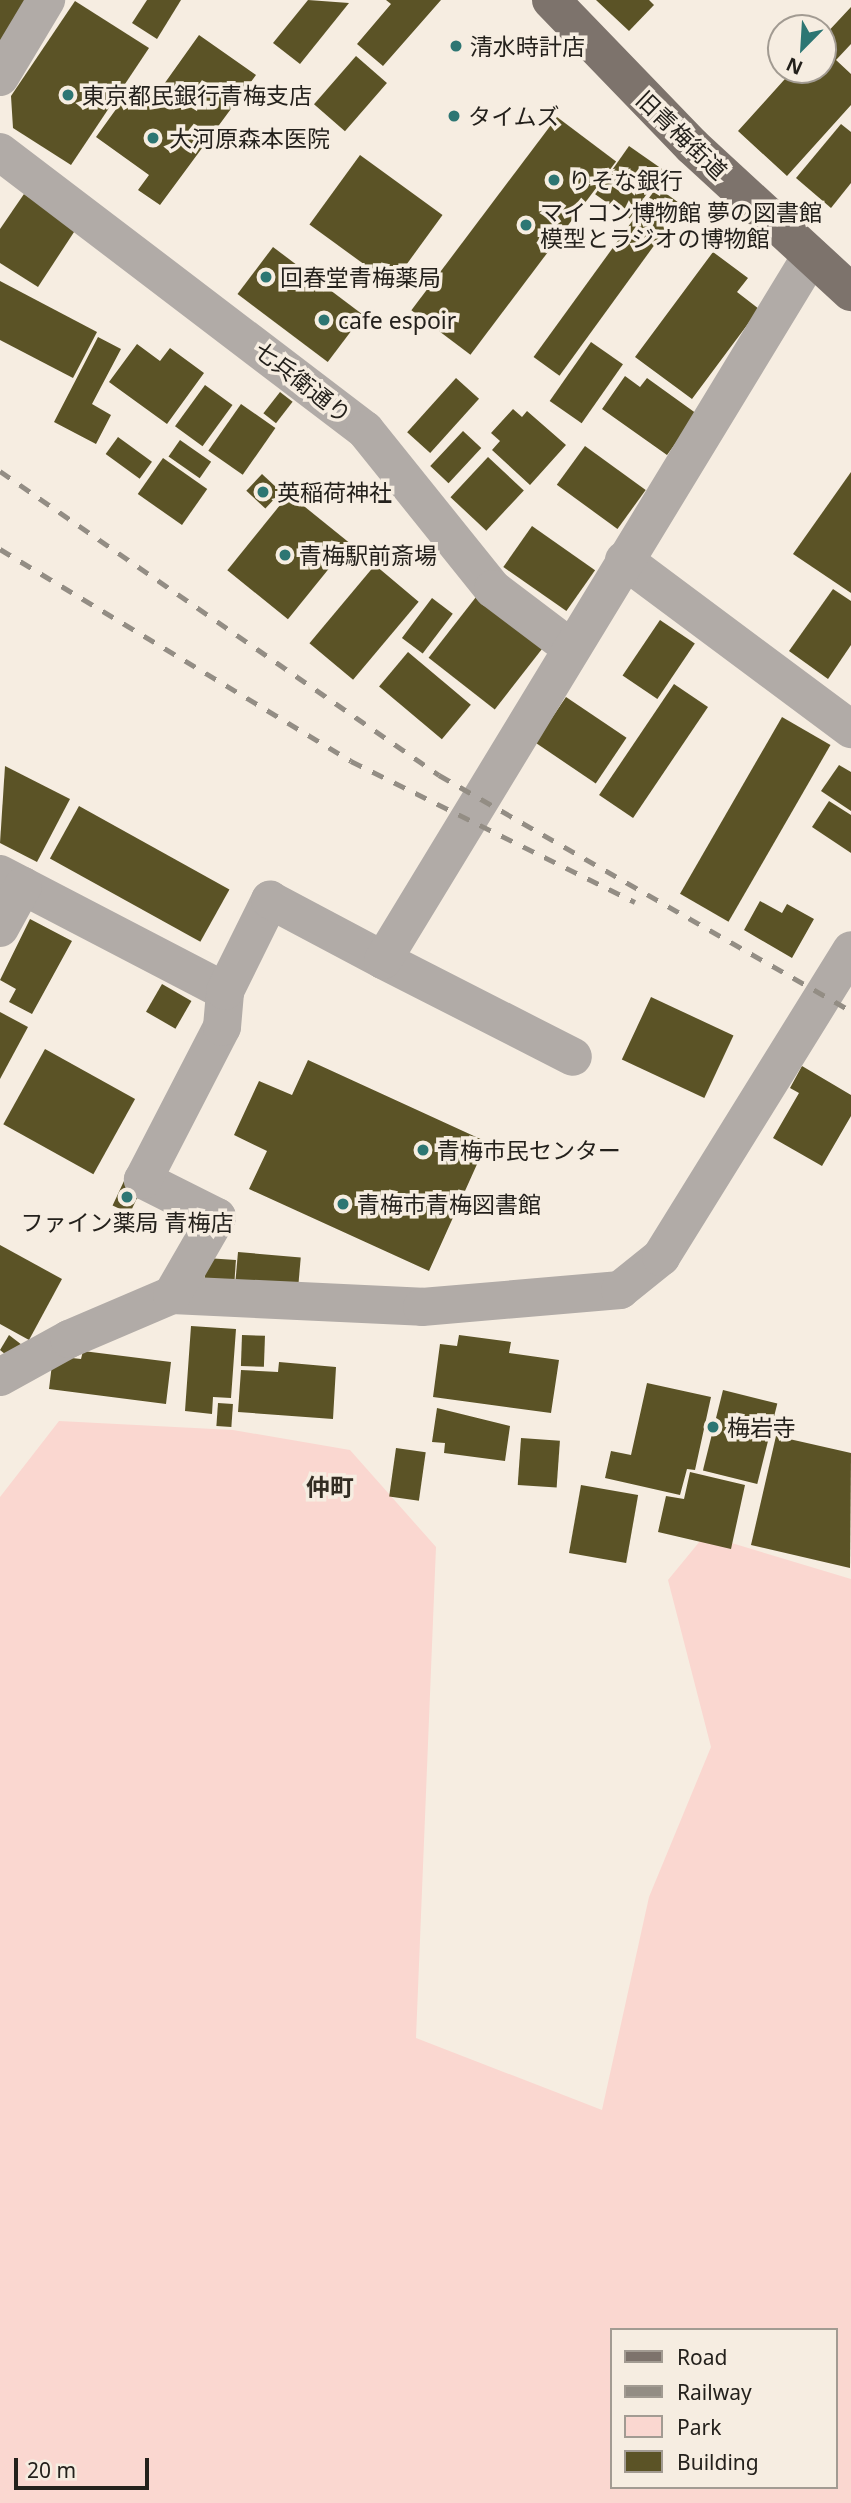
<!DOCTYPE html>
<meta charset="utf-8">
<style>
body{margin:0}
#map{position:relative;width:851px;height:2503px;overflow:hidden;background:#f6ede1;font-family:"Noto Sans","Noto Sans JP",sans-serif}
div>[style]{position:absolute}
[style*='--x']{left:calc(var(--x)*1px);top:calc(var(--y)*1px);width:calc(var(--w)*1px);rotate:calc(var(--a)*1deg)}
.green>*{inset:0;background:#fad7d0}
.building>*{inset:0;background:#5b5326;transform-origin:0 0}
.minor>*{height:38px;margin:-19px;padding:0 19px;transform-origin:19px;border-radius:19px;background:#b1aba7}
.major>*{height:38px;margin:-19px;padding:0 19px;transform-origin:19px;border-radius:19px;background:#7d736c}
.rail>*{height:5px;margin-top:-2.5px;transform-origin:0;background:repeating-linear-gradient(90deg,#938d84 0 12px,transparent 0 24px)}
.dots>*{width:19px;height:19px;translate:-50% -50%;box-sizing:border-box;border:4px solid #f6ede1;border-radius:50%}
span{translate:-50% -50%;white-space:nowrap;text-align:center;line-height:1.15;-webkit-text-stroke:7px #f6ede1;paint-order:stroke}
.poi-label{font-size:23px;color:#24211c}
.left{translate:0 -50%;text-align:left}
.street-label{font-size:23px;color:#24211c}
.neighbourhood-label{font-size:24px;color:#332d23;font-weight:700}
.legend{position:absolute;left:610px;top:2328px;width:228px;height:161px;box-sizing:border-box;background:#f6ede1;border:2px solid #a29b92;margin:0;padding:9px 12px;list-style:none;font-size:21px;color:#24211c}
.legend li{display:flex;align-items:center;gap:14px;height:35px}
.legend b{width:35px;border:2px solid #a29b92}
.north{position:absolute;left:767px;top:14px;width:70px;height:70px;box-sizing:border-box;background:#f6ede1;border:2px solid #a29b92;border-radius:50%;rotate:204deg;font-size:19px;font-weight:700;line-height:28px;text-align:center;color:#24211c}
.north::after{content:'';display:block;margin:auto;width:24px;height:32px;background:#2d7673;clip-path:polygon(50% 0,100% 100%,50% 72%,0 100%)}
.scale{position:absolute;left:14px;top:2458px;width:135px;height:32px;box-sizing:border-box;border:4px solid #24211c;border-top:0;padding-left:9px;font-size:21px;line-height:24px;white-space:nowrap;color:#24211c;-webkit-text-stroke:5px #f6ede1;paint-order:stroke}
</style>
<div id="map">
<div class="green">
<div style="clip-path:polygon(evenodd,59px 1421px,233px 1430px,350px 1450px,436px 1547px,416px 2038px,602px 2110px,649px 1897px,711px 1747px,668px 1580px,705px 1535px,851px 1579px,851px 2503px,0 2503px,0 1497px,59px 1421px,611px 2330px,835px 2330px,835px 2487px,611px 2487px,611px 2330px)"></div>
</div>
<div class="building">
<div style="clip-path:polygon(0 0,25px 0,0 43px)"></div>
<div style="clip-path:polygon(147px 0,181px 0,157px 39px,132px 23px)"></div>
<div style="clip-path:polygon(308px 0,349px 3px,300px 64px,273px 43px)"></div>
<div style="clip-path:polygon(386px 0,441px 0,383px 66px,357px 44px,391px 4px)"></div>
<div style="clip-path:polygon(596px 0,649px 0,654px 5px,629px 31px)"></div>
<div style="clip-path:polygon(75px 1px,149px 48px,71px 165px,13px 128px,11px 96px)"></div>
<div style="clip-path:polygon(851px 7px,851px 44px,836px 60px,851px 74px,851px 105px,787px 176px,738px 131px,793px 70px,823px 70px,823px 37px)"></div>
<div style="clip-path:polygon(199px 35px,256px 75px,160px 205px,138px 190px,149px 175px,96px 137px,132px 87px,152px 101px)"></div>
<div style="left:356px;top:56px;width:41px;height:64px;rotate:41deg"></div>
<div style="left:557px;top:117px;width:74px;height:242px;rotate:37deg"></div>
<div style="clip-path:polygon(841px 124px,851px 132px,851px 183px,831px 208px,796px 178px)"></div>
<div style="left:629px;top:146px;width:42px;height:59px;rotate:35deg"></div>
<div style="left:360px;top:155px;width:102px;height:86px;rotate:36deg"></div>
<div style="left:657px;top:187px;width:32px;height:210px;rotate:36deg"></div>
<div style="clip-path:polygon(24px 194px,76px 229px,38px 287px,0 263px,0 229px)"></div>
<div style="left:273px;top:247px;width:113px;height:59px;rotate:37deg"></div>
<div style="clip-path:polygon(713px 252px,748px 278px,737px 292px,759px 309px,692px 399px,635px 357px)"></div>
<div style="clip-path:polygon(0 281px,97px 332px,73px 378px,0 340px)"></div>
<div style="clip-path:polygon(98px 337px,121px 349px,92px 404px,111px 415px,96px 444px,54px 422px)"></div>
<div style="left:591px;top:342px;width:39px;height:72px;rotate:35deg"></div>
<div style="clip-path:polygon(137px 344px,160px 361px,170px 348px,204px 373px,167px 424px,109px 382px)"></div>
<div style="clip-path:polygon(625px 376px,640px 387px,647px 378px,697px 414px,667px 455px,602px 409px)"></div>
<div style="left:456px;top:378px;width:31px;height:73px;rotate:42deg"></div>
<div style="left:205px;top:385px;width:34px;height:51px;rotate:36deg"></div>
<div style="left:280px;top:392px;width:16px;height:27px;rotate:38deg"></div>
<div style="left:241px;top:404px;width:42px;height:57px;rotate:35deg"></div>
<div style="clip-path:polygon(513px 409px,522px 417px,527px 411px,566px 445px,530px 485px,492px 450px,500px 441px,491px 433px)"></div>
<div style="left:463px;top:431px;width:25px;height:48px;rotate:43deg"></div>
<div style="left:118px;top:437px;width:42px;height:21px;rotate:36deg"></div>
<div style="left:180px;top:440px;width:38px;height:20px;rotate:35deg"></div>
<div style="left:585px;top:446px;width:75px;height:48px;rotate:36deg"></div>
<div style="left:488px;top:457px;width:49px;height:55px;rotate:43deg"></div>
<div style="left:163px;top:458px;width:54px;height:44px;rotate:35deg"></div>
<div style="clip-path:polygon(851px 472px,851px 593px,793px 554px)"></div>
<div style="left:262px;top:474px;width:26px;height:23px;rotate:43deg"></div>
<div style="left:289px;top:494px;width:78px;height:98px;rotate:39deg"></div>
<div style="left:532px;top:526px;width:77px;height:50px;rotate:35deg"></div>
<div style="left:375px;top:565px;width:57px;height:102px;rotate:40deg"></div>
<div style="clip-path:polygon(833px 589px,851px 601px,851px 645px,828px 679px,789px 651px)"></div>
<div style="left:476px;top:597px;width:84px;height:77px;rotate:38deg"></div>
<div style="left:432px;top:598px;width:26px;height:50px;rotate:37deg"></div>
<div style="left:660px;top:620px;width:42px;height:67px;rotate:34deg"></div>
<div style="left:408px;top:652px;width:82px;height:45px;rotate:40deg"></div>
<div style="left:674px;top:684px;width:41px;height:134px;rotate:34deg"></div>
<div style="left:566px;top:697px;width:73px;height:55px;rotate:34deg"></div>
<div style="left:782px;top:717px;width:56px;height:204px;rotate:30deg"></div>
<div style="clip-path:polygon(839px 765px,851px 772px,851px 811px,821px 791px)"></div>
<div style="clip-path:polygon(5px 766px,70px 799px,37px 862px,0 843px)"></div>
<div style="clip-path:polygon(829px 801px,851px 815px,851px 853px,812px 827px)"></div>
<div style="left:79px;top:806px;width:172px;height:60px;rotate:29deg"></div>
<div style="clip-path:polygon(760px 901px,782px 913px,787px 904px,814px 919px,792px 958px,744px 930px)"></div>
<div style="clip-path:polygon(30px 919px,72px 941px,32px 1014px,9px 1002px,16px 989px,0 980px)"></div>
<div style="left:162px;top:984px;width:34px;height:32px;rotate:30deg"></div>
<div style="left:651px;top:997px;width:91px;height:69px;rotate:25deg"></div>
<div style="clip-path:polygon(0 1012px,28px 1027px,0 1079px)"></div>
<div style="left:45px;top:1049px;width:103px;height:86px;rotate:29deg"></div>
<div style="clip-path:polygon(308px 1060px,487px 1142px,429px 1271px,249px 1189px,267px 1151px,234px 1135px,259px 1081px,292px 1095px)"></div>
<div style="clip-path:polygon(802px 1066px,851px 1095px,851px 1116px,822px 1166px,773px 1138px,799px 1093px,790px 1088px)"></div>
<div style="left:124px;top:1181px;width:19px;height:27px;rotate:25deg"></div>
<div style="clip-path:polygon(0 1245px,62px 1279px,29px 1340px,0 1324px)"></div>
<div style="left:238px;top:1252px;width:63px;height:39px;rotate:5deg"></div>
<div style="left:206px;top:1258px;width:30px;height:35px;rotate:4deg"></div>
<div style="clip-path:polygon(191px 1326px,236px 1329px,231px 1398px,213px 1397px,212px 1414px,185px 1411px)"></div>
<div style="clip-path:polygon(9px 1335px,22px 1345px,11px 1359px,0 1350px)"></div>
<div style="left:242px;top:1335px;width:23px;height:31px;rotate:2deg"></div>
<div style="clip-path:polygon(459px 1335px,511px 1342px,509px 1353px,559px 1360px,551px 1413px,433px 1397px,440px 1344px,457px 1346px)"></div>
<div style="clip-path:polygon(83px 1351px,171px 1362px,166px 1404px,49px 1389px,53px 1356px,81px 1359px)"></div>
<div style="clip-path:polygon(279px 1362px,336px 1367px,333px 1419px,238px 1412px,241px 1370px,278px 1372px)"></div>
<div style="clip-path:polygon(647px 1383px,711px 1397px,695px 1470px,687px 1469px,680px 1495px,605px 1478px,611px 1451px,631px 1455px)"></div>
<div style="left:723px;top:1390px;width:56px;height:83px;rotate:14deg"></div>
<div style="left:218px;top:1403px;width:15px;height:23px;rotate:4deg"></div>
<div style="clip-path:polygon(437px 1408px,510px 1426px,505px 1461px,444px 1453px,445px 1443px,432px 1442px)"></div>
<div style="clip-path:polygon(776px 1436px,851px 1453px,850px 1568px,751px 1545px)"></div>
<div style="left:521px;top:1438px;width:39px;height:47px;rotate:4deg"></div>
<div style="left:396px;top:1448px;width:30px;height:49px;rotate:8deg"></div>
<div style="clip-path:polygon(690px 1472px,745px 1485px,731px 1549px,658px 1532px,666px 1496px,684px 1499px)"></div>
<div style="left:581px;top:1485px;width:58px;height:69px;rotate:10deg"></div>
</div>
<div class="minor">
<div style="--x:0;--y:77;--w:90;--a:-59.1"></div>
<div style="--x:0;--y:152;--w:459;--a:37.3"></div>
<div style="--x:365;--y:430;--w:204;--a:51.2"></div>
<div style="--x:493;--y:589;--w:98;--a:37.1"></div>
<div style="--x:624;--y:560;--w:283;--a:36.7"></div>
<div style="--x:0;--y:874;--w:254;--a:27.5"></div>
<div style="--x:0;--y:928;--w:48;--a:-61.3"></div>
<div style="--x:383;--y:960;--w:213;--a:27"></div>
<div style="--x:172;--y:1295;--w:250;--a:2.7"></div>
<div style="--x:422;--y:1307;--w:199;--a:-4.9"></div>
<div style="--x:620;--y:1290;--w:53;--a:-38.8"></div>
<div style="--x:661;--y:1257;--w:361;--a:-58.2"></div>
<div style="--x:0;--y:1377;--w:79;--a:-28.8"></div>
<div style="--x:69;--y:1339;--w:112;--a:-23.1"></div>
<div style="--x:172;--y:1295;--w:90;--a:-60"></div>
<div style="--x:217;--y:1217;--w:83;--a:-153.4"></div>
<div style="--x:143;--y:1180;--w:172;--a:-62.7"></div>
<div style="--x:222;--y:1027;--w:36;--a:-85"></div>
<div style="--x:225;--y:991;--w:102;--a:-63.7"></div>
<div style="--x:270;--y:900;--w:128;--a:28"></div>
<div style="--x:383;--y:960;--w:824;--a:-58.7"></div>
</div>
<div class="major">
<div style="--x:551;--y:0;--w:203;--a:46"></div>
<div style="--x:692;--y:146;--w:216;--a:42.6"></div>
</div>
<div class="rail">
<div style="--x:0;--y:471;--w:534;--a:34.7"></div>
<div style="--x:439;--y:775;--w:475;--a:29.8"></div>
<div style="--x:0;--y:549;--w:410;--a:31.1"></div>
<div style="--x:351;--y:761;--w:317;--a:26.4"></div>
</div>
<div class="dots">
<div style="left:456px;top:46px;background:#2d7673"></div>
<div style="left:68px;top:95px;background:#2d7673"></div>
<div style="left:454px;top:116px;background:#2d7673"></div>
<div style="left:153px;top:138px;background:#2d7673"></div>
<div style="left:554px;top:180px;background:#2d7673"></div>
<div style="left:526px;top:225px;background:#2d7673"></div>
<div style="left:266px;top:277px;background:#2d7673"></div>
<div style="left:324px;top:320px;background:#2d7673"></div>
<div style="left:263px;top:492px;background:#2d7673"></div>
<div style="left:285px;top:555px;background:#2d7673"></div>
<div style="left:423px;top:1150px;background:#2d7673"></div>
<div style="left:127px;top:1197px;background:#2d7673"></div>
<div style="left:343px;top:1204px;background:#2d7673"></div>
<div style="left:713px;top:1427px;background:#2d7673"></div>
</div>
<div class="poi-label">
<span class="left" style="left:470px;top:46px">清水時計店</span>
<span class="left" style="left:82px;top:95px">東京都民銀行青梅支店</span>
<span class="left" style="left:468px;top:116px">タイムズ</span>
<span class="left" style="left:169px;top:138px">大河原森本医院</span>
<span class="left" style="left:568px;top:180px">りそな銀行</span>
<span class="left" style="left:540px;top:225px">マイコン博物館 夢の図書館<br>模型とラジオの博物館</span>
<span class="left" style="left:280px;top:277px">回春堂青梅薬局</span>
<span class="left" style="left:338px;top:320px">cafe espoir</span>
<span class="left" style="left:277px;top:492px">英稲荷神社</span>
<span class="left" style="left:299px;top:555px">青梅駅前斎場</span>
<span class="left" style="left:437px;top:1150px">青梅市民センター</span>
<span class="left" style="left:357px;top:1204px">青梅市青梅図書館</span>
<span style="left:127px;top:1222px">ファイン薬局 青梅店</span>
<span class="left" style="left:727px;top:1427px">梅岩寺</span>
</div>
<div class="street-label">
<span style="left:682px;top:135px;rotate:44deg">旧青梅街道</span>
<span style="left:303px;top:382px;rotate:38deg">七兵衛通り</span>
</div>
<div class="neighbourhood-label">
<span style="left:330px;top:1487px">仲町</span>
</div>
<ul class="legend">
<li><b style="height:9px;background:#7d736c"></b>Road</li>
<li><b style="height:9px;background:#938d84"></b>Railway</li>
<li><b style="height:19px;background:#fad7d0"></b>Park</li>
<li><b style="height:19px;background:#5b5326"></b>Building</li>
</ul>
<div class="north">N</div>
<div class="scale">20 m</div>
</div>
